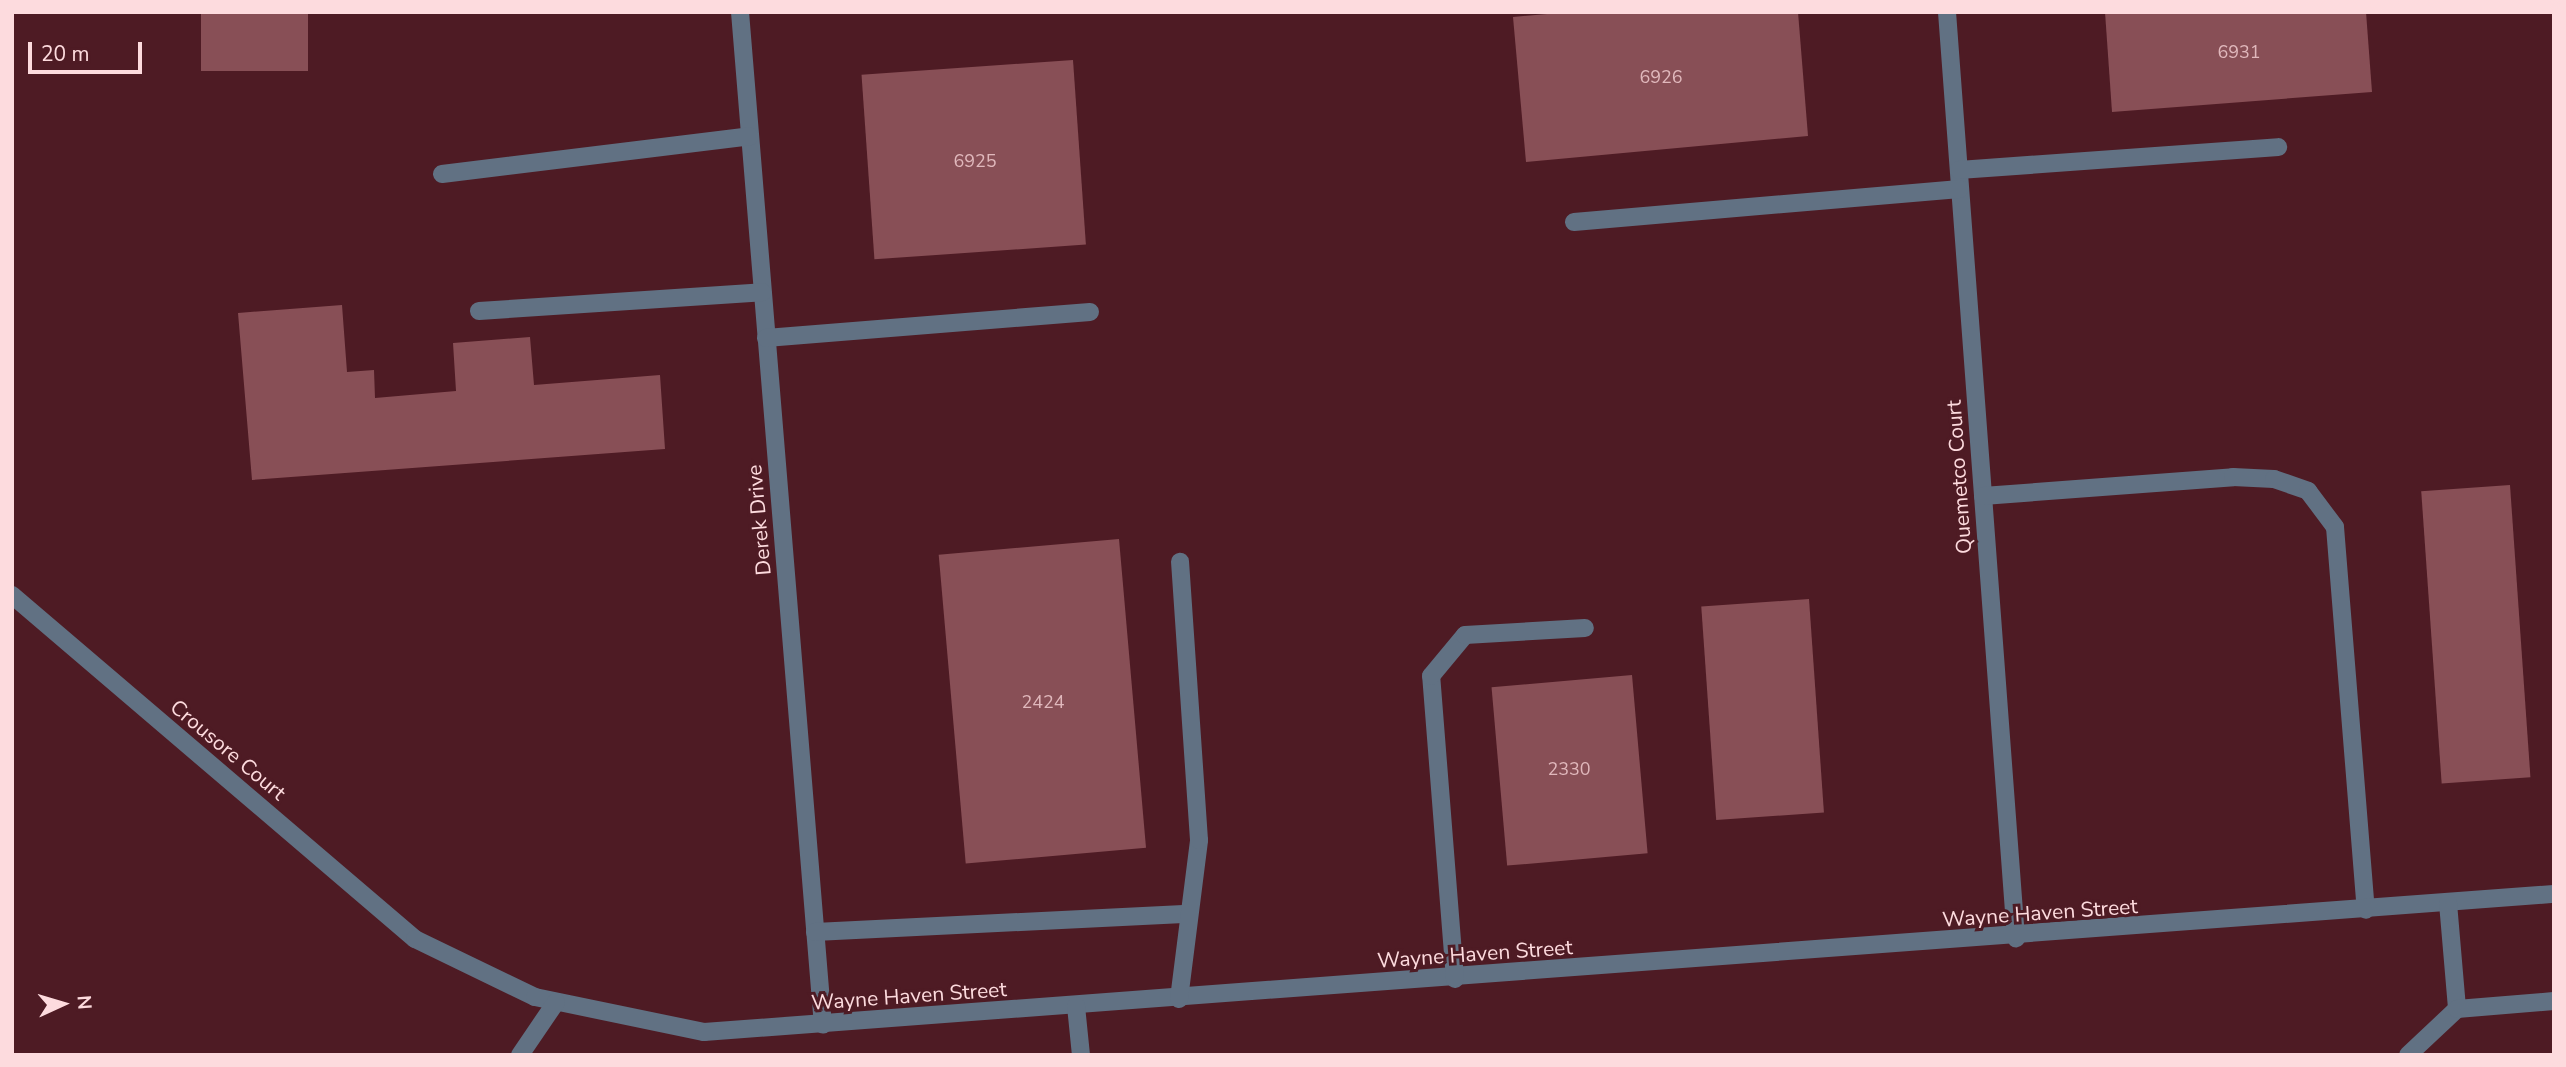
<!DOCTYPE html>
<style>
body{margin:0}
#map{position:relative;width:2566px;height:1067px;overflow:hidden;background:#4e1b24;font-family:"Nunito Sans",sans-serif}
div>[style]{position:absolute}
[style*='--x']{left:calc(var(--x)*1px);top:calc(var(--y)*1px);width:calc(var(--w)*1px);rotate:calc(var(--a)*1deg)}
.building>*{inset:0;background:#884f56;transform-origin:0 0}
.minor>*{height:18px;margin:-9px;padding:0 9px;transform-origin:9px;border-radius:9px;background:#617183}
span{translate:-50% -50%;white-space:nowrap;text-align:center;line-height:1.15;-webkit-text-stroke:6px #4e1b24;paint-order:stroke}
.number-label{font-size:18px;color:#e0b8bc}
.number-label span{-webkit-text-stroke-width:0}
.street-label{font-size:21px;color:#fddbde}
.frame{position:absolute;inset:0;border:14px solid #fddbde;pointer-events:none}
.north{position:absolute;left:28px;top:969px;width:70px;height:70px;-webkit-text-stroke:5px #4e1b24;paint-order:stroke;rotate:86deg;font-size:19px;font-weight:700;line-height:28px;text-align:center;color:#fddbde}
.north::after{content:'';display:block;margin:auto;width:24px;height:32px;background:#fddbde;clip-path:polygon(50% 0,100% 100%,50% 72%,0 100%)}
.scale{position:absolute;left:28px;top:42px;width:114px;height:32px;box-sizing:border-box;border:4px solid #fddbde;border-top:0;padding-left:9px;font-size:21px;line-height:24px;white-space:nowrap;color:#fddbde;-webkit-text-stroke:5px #4e1b24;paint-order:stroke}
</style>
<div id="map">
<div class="building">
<div style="left:201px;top:12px;width:107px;height:59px"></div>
<div style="clip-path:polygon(1570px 12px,1798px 12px,1808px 136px,1526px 162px,1513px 17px)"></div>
<div style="clip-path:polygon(2105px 12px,2366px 12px,2372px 92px,2112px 112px)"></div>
<div style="left:1073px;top:60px;width:185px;height:212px;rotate:86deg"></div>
<div style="clip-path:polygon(342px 305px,347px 372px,374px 370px,375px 398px,456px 391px,453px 343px,530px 337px,534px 385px,660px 375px,665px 449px,252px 480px,238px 313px)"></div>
<div style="left:2510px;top:485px;width:293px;height:89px;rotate:86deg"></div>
<div style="left:1119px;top:539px;width:310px;height:181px;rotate:85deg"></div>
<div style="left:1809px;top:599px;width:214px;height:108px;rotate:86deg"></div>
<div style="left:1632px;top:675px;width:179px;height:141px;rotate:85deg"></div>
</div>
<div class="minor">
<div style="--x:740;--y:12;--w:1016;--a:85.32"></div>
<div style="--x:1947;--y:12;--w:929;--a:85.74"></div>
<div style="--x:1959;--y:170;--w:320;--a:-4.1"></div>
<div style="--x:442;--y:174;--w:310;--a:-7"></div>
<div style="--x:1574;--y:222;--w:387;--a:-4.9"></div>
<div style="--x:479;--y:311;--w:284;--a:-3.8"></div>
<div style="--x:766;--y:338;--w:325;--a:-4.6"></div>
<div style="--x:1983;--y:496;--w:251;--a:-4.3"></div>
<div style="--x:2233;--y:477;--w:41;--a:2.8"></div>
<div style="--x:2274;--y:479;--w:36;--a:19"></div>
<div style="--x:2308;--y:491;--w:45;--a:53.1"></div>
<div style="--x:2335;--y:527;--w:384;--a:85.4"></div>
<div style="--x:12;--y:595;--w:530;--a:40.48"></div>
<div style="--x:415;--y:939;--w:133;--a:25.8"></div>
<div style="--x:535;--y:997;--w:173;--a:11.7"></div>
<div style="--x:704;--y:1032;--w:1855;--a:-4.27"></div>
<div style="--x:2448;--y:903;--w:106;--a:85.1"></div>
<div style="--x:815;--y:932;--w:374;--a:-2.8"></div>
<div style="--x:1455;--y:979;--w:304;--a:-94.5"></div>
<div style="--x:1431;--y:676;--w:53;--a:-50.3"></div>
<div style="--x:1465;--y:635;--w:120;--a:-3.3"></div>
<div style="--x:1179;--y:999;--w:160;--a:-82.8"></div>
<div style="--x:1199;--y:840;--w:279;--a:-93.9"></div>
<div style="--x:1076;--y:1006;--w:49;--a:84.2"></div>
<div style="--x:520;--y:1055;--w:64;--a:-55.8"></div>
<div style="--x:2408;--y:1055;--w:67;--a:-43.2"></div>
<div style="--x:2457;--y:1009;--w:97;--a:-4.7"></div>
</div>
<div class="number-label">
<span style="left:2239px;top:52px">6931</span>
<span style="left:1661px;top:77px">6926</span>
<span style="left:975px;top:161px">6925</span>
<span style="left:1043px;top:702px">2424</span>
<span style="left:1569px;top:769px">2330</span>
</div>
<div class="street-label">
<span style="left:1959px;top:477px;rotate:-94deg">Quemetco Court</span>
<span style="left:759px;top:520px;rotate:-95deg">Derek Drive</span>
<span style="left:228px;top:750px;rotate:40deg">Crousore Court</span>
<span style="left:2040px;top:913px;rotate:-4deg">Wayne Haven Street</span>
<span style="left:1475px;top:954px;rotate:-4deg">Wayne Haven Street</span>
<span style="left:909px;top:996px;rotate:-4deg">Wayne Haven Street</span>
</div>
<div class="frame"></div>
<div class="north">N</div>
<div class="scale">20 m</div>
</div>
